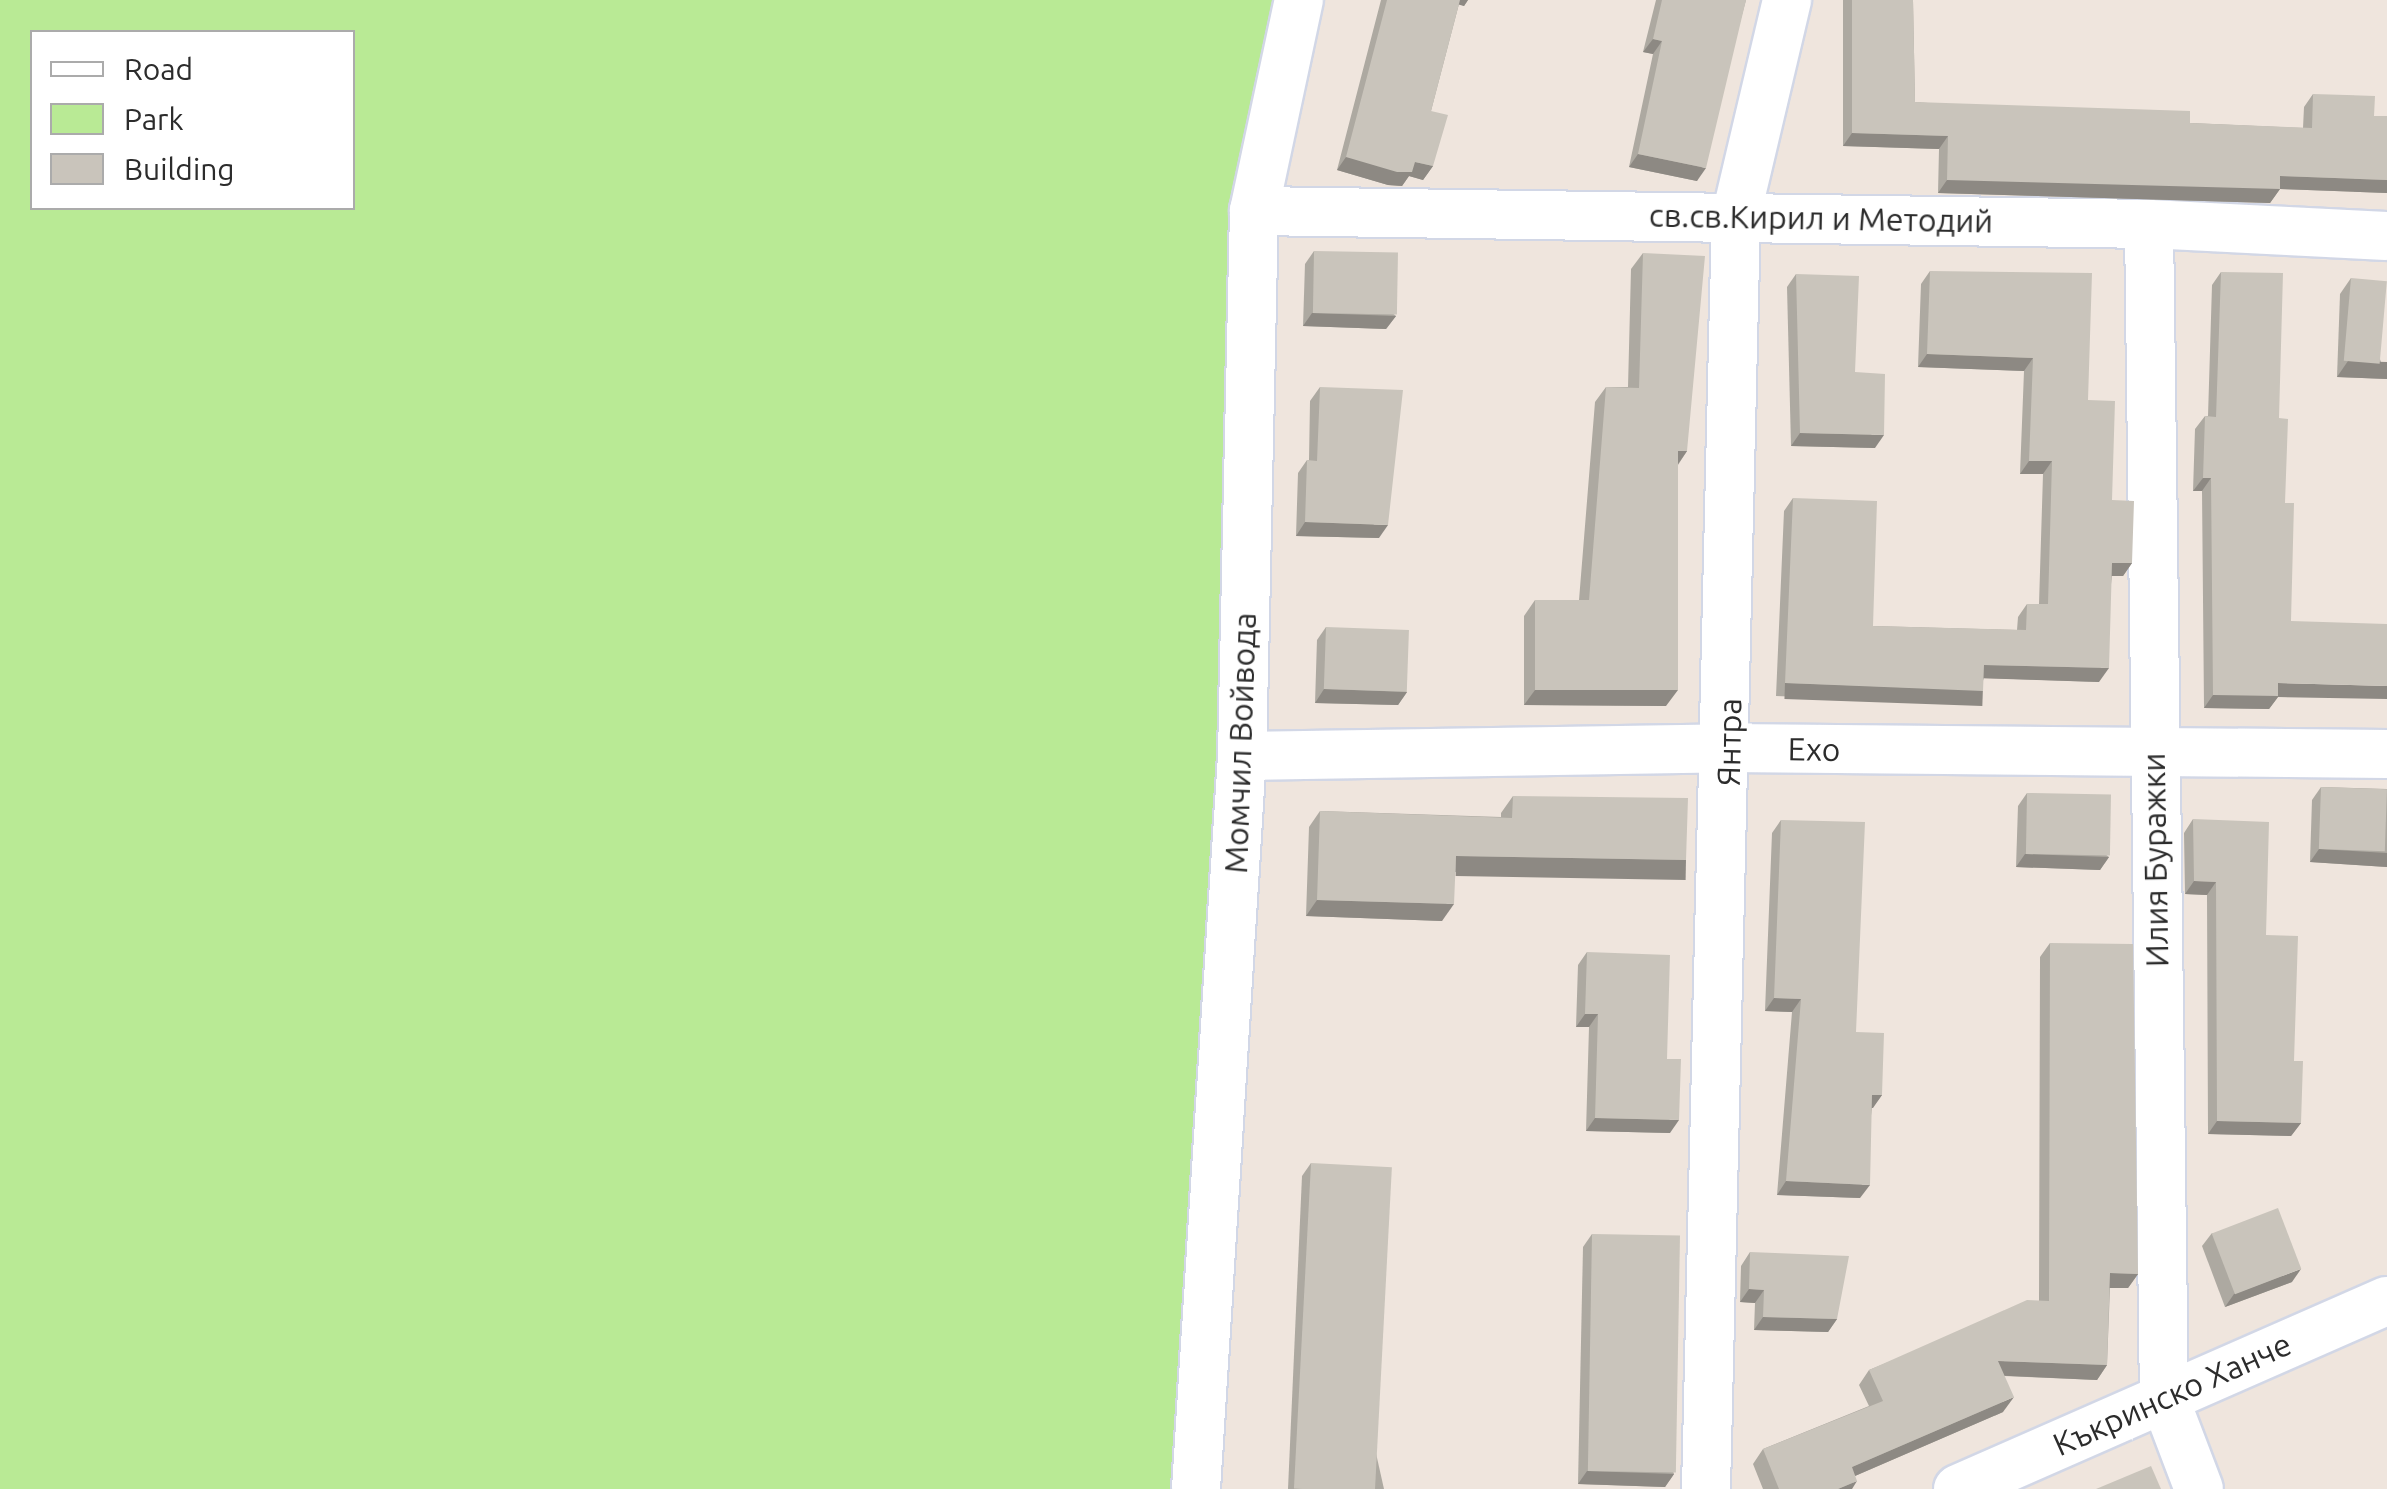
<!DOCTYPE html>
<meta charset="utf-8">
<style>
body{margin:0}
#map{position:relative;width:2387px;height:1489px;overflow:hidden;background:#efe5dd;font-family:Ubuntu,sans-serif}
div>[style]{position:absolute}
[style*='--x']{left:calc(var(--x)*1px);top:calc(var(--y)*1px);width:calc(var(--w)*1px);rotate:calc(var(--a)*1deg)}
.green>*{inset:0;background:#b9ea95}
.roads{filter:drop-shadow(2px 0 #d2d7e6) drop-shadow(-2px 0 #d2d7e6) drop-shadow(0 2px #d2d7e6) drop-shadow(0 -2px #d2d7e6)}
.street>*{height:48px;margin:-24px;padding:0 24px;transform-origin:24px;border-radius:24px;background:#fff}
.wall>*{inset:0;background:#ada9a1}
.shaded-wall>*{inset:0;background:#8d8983;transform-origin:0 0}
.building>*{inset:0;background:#c9c4bb;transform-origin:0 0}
span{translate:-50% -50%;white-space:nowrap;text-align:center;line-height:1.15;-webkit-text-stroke:10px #fff;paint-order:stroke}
.street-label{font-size:32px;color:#2c2c2c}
.legend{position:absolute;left:30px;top:30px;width:325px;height:180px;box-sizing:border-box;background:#fff;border:2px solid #ababab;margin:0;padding:12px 18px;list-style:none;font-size:30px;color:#2c2c2c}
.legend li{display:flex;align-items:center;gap:20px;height:50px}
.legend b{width:50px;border:2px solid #ababab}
</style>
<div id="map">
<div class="green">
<div style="clip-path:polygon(evenodd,0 0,1299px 0,1270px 120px,1196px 1489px,0 1489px,0 0,32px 32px,352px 32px,352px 208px,32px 208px,32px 32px)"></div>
</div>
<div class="roads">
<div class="street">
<div style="--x:1254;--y:211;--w:895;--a:0.83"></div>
<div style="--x:2149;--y:224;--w:238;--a:2.9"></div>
<div style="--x:2149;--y:224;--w:1173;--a:89.27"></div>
<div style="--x:2164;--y:1397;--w:98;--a:69.2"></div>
<div style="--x:1242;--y:756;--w:487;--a:-0.9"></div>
<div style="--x:1729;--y:748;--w:658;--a:0.52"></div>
<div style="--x:1196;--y:1489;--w:734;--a:-86.41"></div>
<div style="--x:1242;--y:756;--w:545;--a:-88.74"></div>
<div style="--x:1254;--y:211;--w:216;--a:-78"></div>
<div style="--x:1706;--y:1489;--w:1273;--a:-88.65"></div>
<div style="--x:1736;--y:216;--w:222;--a:-76.7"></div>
<div style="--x:1958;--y:1489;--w:468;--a:-23.7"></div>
</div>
</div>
<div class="wall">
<div style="clip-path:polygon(1381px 0,1468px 0,1464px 6px,1459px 4px,1431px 111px,1433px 166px,1423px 180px,1409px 176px,1402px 186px,1388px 185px,1337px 170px)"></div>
<div style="clip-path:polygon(1656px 0,1746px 0,1697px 181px,1629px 167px,1653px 54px,1643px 52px)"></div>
<div style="clip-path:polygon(1843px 0,1913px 0,1915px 102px,2190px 123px,2303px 128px,2304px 107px,2313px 94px,2374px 116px,2387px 116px,2387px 193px,2280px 189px,2270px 203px,1938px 193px,1939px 149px,1843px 146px)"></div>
<div style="clip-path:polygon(1314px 251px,1396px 316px,1386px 329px,1303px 326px,1305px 264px)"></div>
<div style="clip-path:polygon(1643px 253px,1687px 451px,1678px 465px,1666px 706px,1524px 705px,1524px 616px,1535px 600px,1579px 600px,1595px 402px,1606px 387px,1628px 387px,1631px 269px)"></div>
<div style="clip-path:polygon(1930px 271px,2088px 400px,2112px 500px,2132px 563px,2123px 576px,2112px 576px,2099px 682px,1984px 678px,1974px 704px,1776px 696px,1784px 511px,1793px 498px,1873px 626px,2017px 630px,2018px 617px,2027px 604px,2039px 604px,2043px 474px,2020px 474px,2024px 371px,1918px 367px,1921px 284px)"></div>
<div style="clip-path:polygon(2221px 272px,2279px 418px,2278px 697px,2269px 709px,2204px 708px,2202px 491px,2193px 491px,2195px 429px,2205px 416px,2208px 416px,2212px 285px)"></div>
<div style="clip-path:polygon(1796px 274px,1855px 372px,1875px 448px,1791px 446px,1787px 287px)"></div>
<div style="clip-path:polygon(2351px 278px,2387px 379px,2337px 377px,2340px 294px)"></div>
<div style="clip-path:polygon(1320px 387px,1379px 538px,1296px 536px,1298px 473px,1307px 460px,1309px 460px,1310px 401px)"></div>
<div style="clip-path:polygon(1326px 627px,1407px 692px,1398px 705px,1315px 703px,1317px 640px)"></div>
<div style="clip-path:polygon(2321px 787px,2387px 789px,2387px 867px,2310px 862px,2312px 800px)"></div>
<div style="clip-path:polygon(2027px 793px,2109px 857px,2100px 870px,2016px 867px,2018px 806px)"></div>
<div style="clip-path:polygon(1513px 796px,1686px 860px,1674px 876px,1455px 872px,1442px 921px,1306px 916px,1309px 827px,1320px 811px,1501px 817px,1501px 813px)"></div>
<div style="clip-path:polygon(2193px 819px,2266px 935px,2294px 1061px,2301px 1123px,2291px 1136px,2208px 1134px,2207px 895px,2185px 894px,2184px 833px)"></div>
<div style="clip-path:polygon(1781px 820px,1856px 1032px,1882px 1095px,1872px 1108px,1860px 1198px,1777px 1195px,1792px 1012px,1765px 1011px,1772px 833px)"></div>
<div style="clip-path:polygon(2050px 943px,2138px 1274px,2128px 1288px,2110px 1288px,2107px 1365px,2097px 1380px,2004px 1376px,2003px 1412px,1855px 1476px,1852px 1489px,1763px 1489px,1753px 1464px,1763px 1449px,1869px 1406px,1859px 1385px,1869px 1370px,2039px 1301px,2040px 957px)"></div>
<div style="clip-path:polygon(1587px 952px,1667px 1059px,1670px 1133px,1586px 1131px,1589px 1027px,1576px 1027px,1578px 965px)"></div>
<div style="clip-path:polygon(1311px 1163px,1384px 1489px,1288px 1489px,1302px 1176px)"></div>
<div style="clip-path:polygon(2212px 1233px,2292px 1282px,2225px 1307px,2202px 1246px)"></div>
<div style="clip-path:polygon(1592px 1234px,1674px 1474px,1665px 1487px,1578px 1484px,1583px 1247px)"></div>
<div style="clip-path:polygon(1750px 1252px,1837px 1319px,1828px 1332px,1754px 1330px,1755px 1303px,1740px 1302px,1741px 1266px)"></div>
</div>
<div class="shaded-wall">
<div style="clip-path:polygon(1455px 0,1468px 0,1464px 6px,1453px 3px)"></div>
<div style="clip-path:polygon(1653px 39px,1662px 41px,1653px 54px,1643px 52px)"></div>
<div style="clip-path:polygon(1852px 133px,1948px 136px,1939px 149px,1843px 146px)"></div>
<div style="clip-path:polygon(1638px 154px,1706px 168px,1697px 181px,1629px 167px)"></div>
<div style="clip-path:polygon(1346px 157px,1415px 162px,1433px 166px,1423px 180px,1409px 176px,1402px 186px,1388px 185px,1337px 170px)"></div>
<div style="clip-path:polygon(2280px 176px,2387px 180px,2387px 193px,2280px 189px,2270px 203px,1938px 193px,1947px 180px)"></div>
<div style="clip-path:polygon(1312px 313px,1396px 316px,1386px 329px,1303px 326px)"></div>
<div style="clip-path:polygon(1927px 354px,2033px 358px,2024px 371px,1918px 367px)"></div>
<div style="clip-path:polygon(2348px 361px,2387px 362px,2387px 379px,2337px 377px)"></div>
<div style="clip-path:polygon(1800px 433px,1884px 435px,1875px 448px,1791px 446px)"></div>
<div style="clip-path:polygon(1678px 451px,1687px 451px,1676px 467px)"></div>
<div style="clip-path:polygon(2029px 461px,2052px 461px,2043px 474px,2020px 474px)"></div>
<div style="clip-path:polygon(2203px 478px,2211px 478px,2202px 491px,2193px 491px)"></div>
<div style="clip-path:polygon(1305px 522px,1388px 525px,1379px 538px,1296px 536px)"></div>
<div style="clip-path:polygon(2112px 563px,2132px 563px,2123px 576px,2103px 576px)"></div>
<div style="clip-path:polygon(1984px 665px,2109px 668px,2099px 682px,1975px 678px)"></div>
<div style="left:1785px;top:683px;width:198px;height:16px;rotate:2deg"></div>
<div style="clip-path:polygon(2278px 683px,2387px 686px,2387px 699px,2278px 697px,2269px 709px,2204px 708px,2213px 695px)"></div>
<div style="clip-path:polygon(1324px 689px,1407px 692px,1398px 705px,1315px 703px)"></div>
<div style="clip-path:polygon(1535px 690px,1678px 690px,1666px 706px,1524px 705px)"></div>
<div style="clip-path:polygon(2319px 849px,2387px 853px,2387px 867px,2310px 862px)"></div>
<div style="clip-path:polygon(2025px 854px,2109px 857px,2100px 870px,2016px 867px)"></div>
<div style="left:1456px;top:856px;width:230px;height:20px;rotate:1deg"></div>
<div style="clip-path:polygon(2194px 881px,2216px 882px,2207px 895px,2185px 894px)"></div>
<div style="clip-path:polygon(1317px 900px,1454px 904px,1442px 921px,1306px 916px)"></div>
<div style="clip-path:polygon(1774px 998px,1801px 999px,1792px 1012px,1765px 1011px)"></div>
<div style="clip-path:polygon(1585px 1014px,1598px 1014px,1589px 1027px,1576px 1027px)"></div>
<div style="clip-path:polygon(1872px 1095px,1882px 1095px,1873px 1108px,1863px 1108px)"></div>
<div style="clip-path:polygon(1595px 1118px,1679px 1120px,1670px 1133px,1586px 1131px)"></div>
<div style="clip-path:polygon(2217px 1121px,2301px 1123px,2291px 1136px,2208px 1134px)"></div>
<div style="clip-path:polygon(1786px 1181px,1870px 1185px,1860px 1198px,1777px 1195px)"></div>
<div style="clip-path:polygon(2301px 1269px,2292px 1282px,2225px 1307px,2234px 1294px)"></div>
<div style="clip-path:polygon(2110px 1273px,2138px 1274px,2128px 1288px,2100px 1288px)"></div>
<div style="clip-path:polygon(1749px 1289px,1764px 1290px,1755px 1303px,1740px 1302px)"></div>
<div style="clip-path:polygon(1763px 1317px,1837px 1319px,1828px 1332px,1754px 1330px)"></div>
<div style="clip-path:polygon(1998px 1361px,2107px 1365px,2097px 1380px,1987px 1375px)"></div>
<div style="clip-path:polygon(2014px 1397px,2003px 1412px,1841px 1482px,1852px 1467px)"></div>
<div style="clip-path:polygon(1587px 1471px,1674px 1474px,1665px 1487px,1578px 1484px)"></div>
<div style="clip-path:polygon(1857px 1481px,1852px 1489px,1838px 1489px)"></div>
</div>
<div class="building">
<div style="clip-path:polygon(1387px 0,1460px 0,1431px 111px,1448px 115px,1433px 166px,1415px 162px,1412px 172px,1397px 172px,1346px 157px)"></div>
<div style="clip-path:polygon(1662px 0,1746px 0,1706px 168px,1638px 154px,1662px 41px,1653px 39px)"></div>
<div style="clip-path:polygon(1852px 0,1913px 0,1915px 102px,2190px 111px,2190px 123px,2312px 128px,2313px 94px,2375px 96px,2374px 116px,2387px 116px,2387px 180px,2280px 176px,2280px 189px,1947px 180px,1948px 136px,1852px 133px)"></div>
<div style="left:1314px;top:251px;width:84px;height:62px;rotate:1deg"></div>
<div style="clip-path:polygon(1643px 253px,1705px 256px,1687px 451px,1678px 451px,1678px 690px,1535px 690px,1535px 600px,1589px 600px,1606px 387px,1639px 388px)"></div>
<div style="clip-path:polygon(1930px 271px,2092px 273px,2088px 400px,2115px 401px,2112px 500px,2134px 501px,2132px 563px,2112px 563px,2109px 668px,1984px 665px,1983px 691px,1785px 683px,1793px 498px,1877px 501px,1873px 626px,2026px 630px,2027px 604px,2048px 604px,2052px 461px,2029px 461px,2033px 358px,1927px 354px)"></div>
<div style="clip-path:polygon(2221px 272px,2283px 273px,2279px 418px,2288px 419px,2285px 503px,2294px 503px,2291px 621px,2387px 624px,2387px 686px,2278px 683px,2278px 696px,2213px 695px,2211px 478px,2203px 478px,2205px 416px,2216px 417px)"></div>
<div style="clip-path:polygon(1796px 274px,1859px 276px,1855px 372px,1885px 374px,1884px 435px,1800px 433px)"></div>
<div style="left:2351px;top:278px;width:36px;height:83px;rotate:5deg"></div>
<div style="clip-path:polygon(1320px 387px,1403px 390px,1388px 525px,1305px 522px,1307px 460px,1317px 461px)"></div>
<div style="left:1326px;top:627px;width:83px;height:62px;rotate:2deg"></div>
<div style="left:2321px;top:787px;width:66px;height:62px;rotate:2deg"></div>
<div style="left:2027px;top:793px;width:84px;height:61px;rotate:1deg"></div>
<div style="clip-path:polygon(1513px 796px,1688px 798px,1686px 860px,1456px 856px,1454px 904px,1317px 900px,1320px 811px,1512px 818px)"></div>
<div style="clip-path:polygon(2193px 819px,2269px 822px,2266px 935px,2298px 936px,2294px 1061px,2303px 1061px,2301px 1123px,2217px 1121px,2216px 882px,2194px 881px)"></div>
<div style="clip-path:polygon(1781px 820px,1865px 822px,1856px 1032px,1884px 1033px,1882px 1095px,1872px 1095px,1870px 1185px,1786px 1181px,1801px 999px,1774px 998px)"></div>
<div style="clip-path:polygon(2050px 943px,2133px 944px,2138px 1274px,2110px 1273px,2107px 1365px,1998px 1361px,2014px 1397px,1852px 1467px,1857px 1481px,1838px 1489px,1779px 1489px,1763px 1449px,1883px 1401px,1869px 1370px,2027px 1300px,2049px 1301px)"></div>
<div style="clip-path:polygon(1587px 952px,1670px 955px,1667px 1059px,1681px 1059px,1679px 1120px,1595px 1118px,1598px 1014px,1585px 1014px)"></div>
<div style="left:1311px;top:1163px;width:81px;height:326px;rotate:3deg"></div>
<div style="left:2278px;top:1208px;width:65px;height:71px;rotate:69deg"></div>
<div style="left:1592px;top:1234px;width:88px;height:237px;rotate:1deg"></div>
<div style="clip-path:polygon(1750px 1252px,1849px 1256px,1837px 1319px,1763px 1317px,1764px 1290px,1749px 1289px)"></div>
<div style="clip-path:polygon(2151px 1466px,2161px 1489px,2096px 1489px)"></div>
</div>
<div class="street-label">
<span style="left:1821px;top:218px;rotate:1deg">св.св.Кирил и Методий</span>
<span style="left:1729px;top:742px;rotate:-89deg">Янтра</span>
<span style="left:1240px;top:743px;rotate:-88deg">Момчил Войвода</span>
<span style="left:1814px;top:749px;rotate:1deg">Ехо</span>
<span style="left:2155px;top:860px;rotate:-91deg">Илия Буражки</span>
<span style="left:2172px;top:1394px;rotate:-24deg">Къкринско Ханче</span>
</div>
<ul class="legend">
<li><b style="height:12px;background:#fff"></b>Road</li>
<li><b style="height:28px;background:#b9ea95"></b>Park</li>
<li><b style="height:28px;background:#c9c4bb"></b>Building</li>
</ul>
</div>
